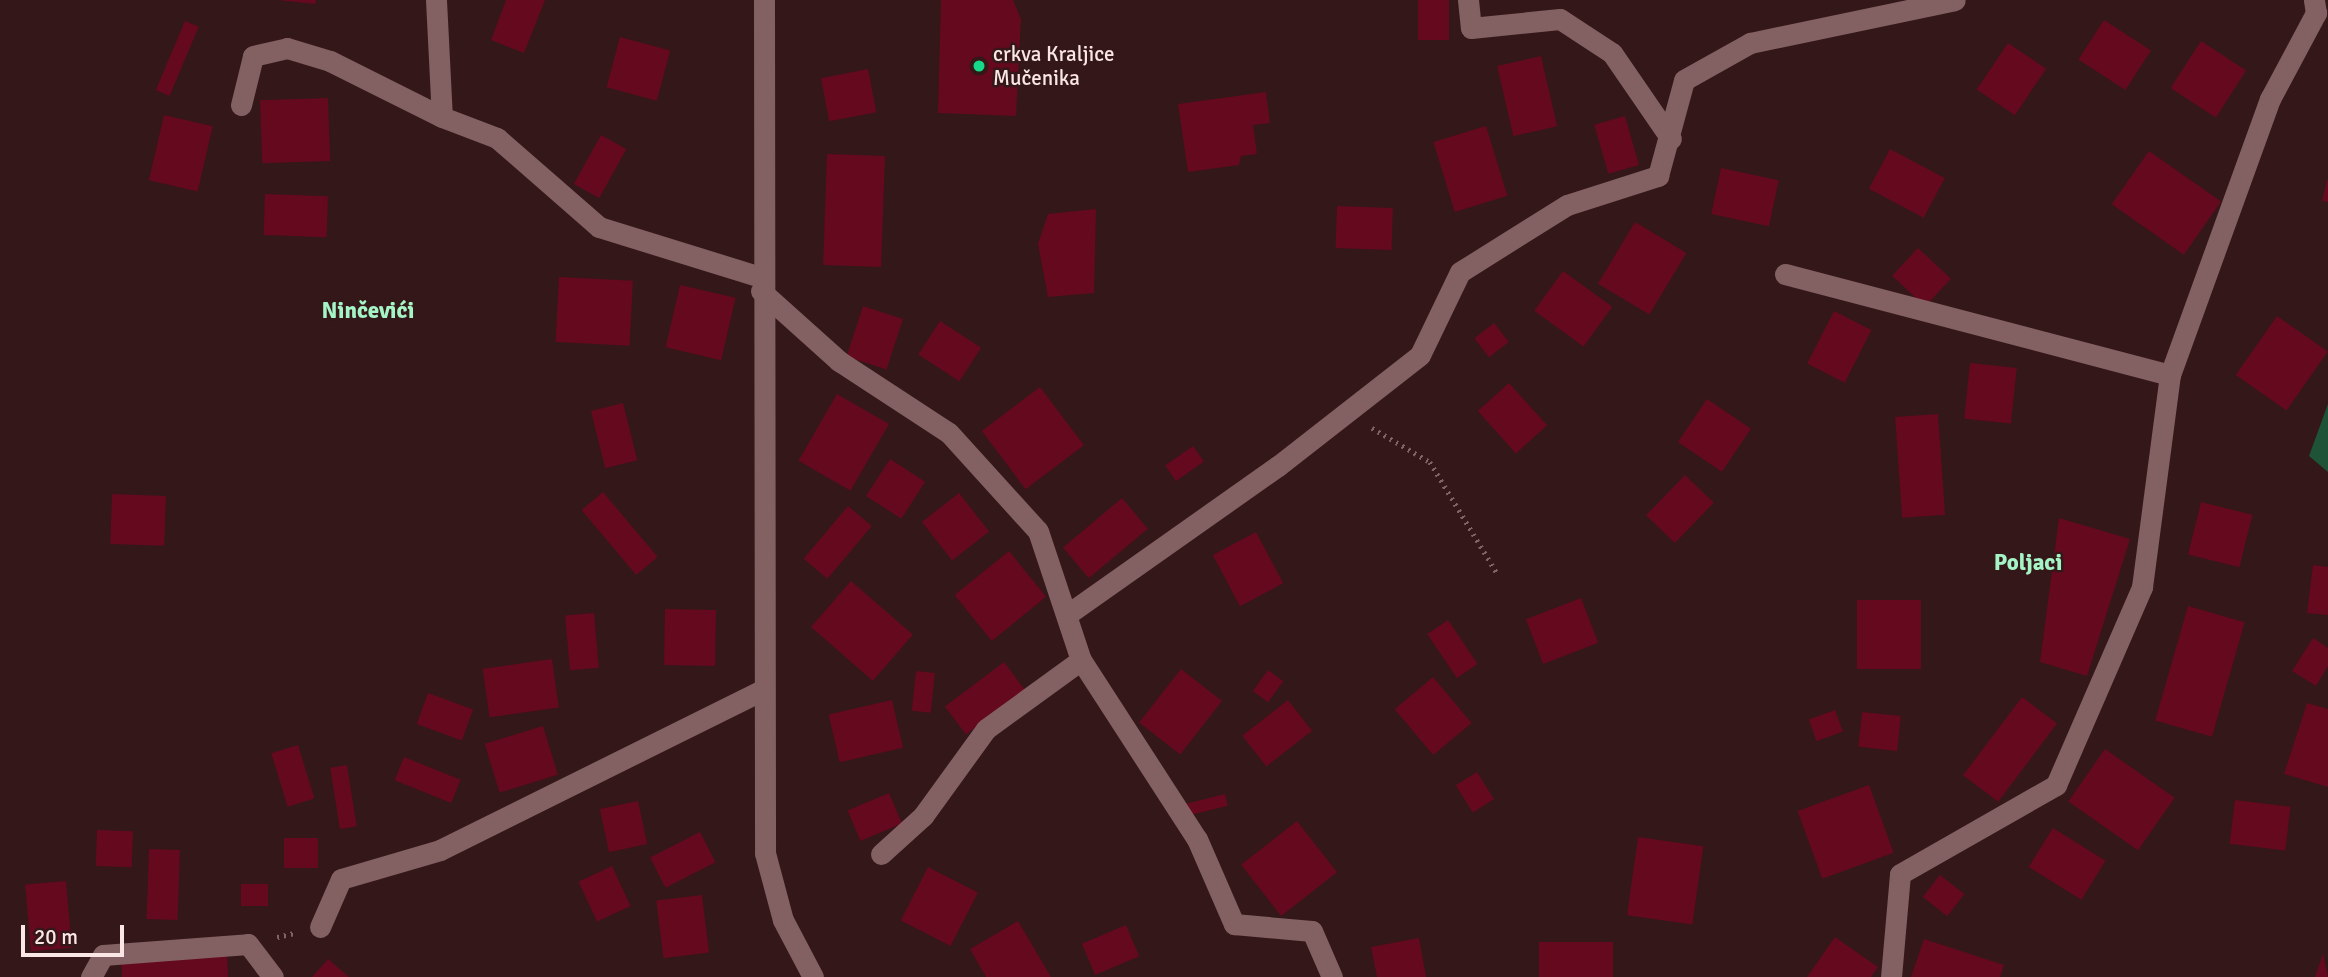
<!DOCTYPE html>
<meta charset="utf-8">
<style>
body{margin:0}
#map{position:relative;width:2328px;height:977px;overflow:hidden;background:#341719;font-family:Signika,sans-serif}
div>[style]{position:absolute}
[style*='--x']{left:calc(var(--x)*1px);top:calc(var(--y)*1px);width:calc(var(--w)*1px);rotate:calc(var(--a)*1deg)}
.forest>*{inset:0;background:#1e5338}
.building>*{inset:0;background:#64091e;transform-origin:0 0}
.path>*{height:4.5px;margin-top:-2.25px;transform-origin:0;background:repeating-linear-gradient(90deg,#7e6466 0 2px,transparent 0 7px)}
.minor>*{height:21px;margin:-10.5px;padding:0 10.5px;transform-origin:10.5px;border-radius:10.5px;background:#836061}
.dots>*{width:19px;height:19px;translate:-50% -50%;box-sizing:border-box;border:4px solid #341719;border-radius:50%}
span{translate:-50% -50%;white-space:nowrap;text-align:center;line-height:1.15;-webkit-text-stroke:5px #341719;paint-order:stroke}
.poi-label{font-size:21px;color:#fbe6e6}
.left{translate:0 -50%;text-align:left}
.neighbourhood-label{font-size:23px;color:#a5f4c6;font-weight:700}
.scale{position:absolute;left:21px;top:925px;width:103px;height:32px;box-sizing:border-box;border:4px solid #fbe6e6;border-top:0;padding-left:9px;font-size:21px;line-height:24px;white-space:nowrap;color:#fbe6e6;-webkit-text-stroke:5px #341719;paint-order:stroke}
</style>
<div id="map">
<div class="forest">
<div style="clip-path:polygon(2328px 404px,2328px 472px,2309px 456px)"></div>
</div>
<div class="building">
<div style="clip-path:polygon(278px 0,316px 0,315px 4px)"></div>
<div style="clip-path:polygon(506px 0,545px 0,524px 53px,491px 40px)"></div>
<div style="clip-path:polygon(941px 0,1013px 0,1021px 19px,1016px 116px,938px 113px)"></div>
<div style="left:1418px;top:0;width:31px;height:40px"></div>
<div style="left:2104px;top:20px;width:56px;height:47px;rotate:33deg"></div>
<div style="left:185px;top:21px;width:15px;height:75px;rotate:23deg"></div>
<div style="left:620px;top:37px;width:52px;height:52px;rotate:15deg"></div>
<div style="left:2201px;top:41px;width:54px;height:56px;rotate:33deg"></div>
<div style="left:2008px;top:43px;width:46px;height:56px;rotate:34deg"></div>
<div style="left:1541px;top:56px;width:72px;height:45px;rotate:77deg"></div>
<div style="left:868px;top:69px;width:44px;height:48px;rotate:79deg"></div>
<div style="clip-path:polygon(1266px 92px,1270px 123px,1253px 125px,1257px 154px,1241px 156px,1239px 165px,1188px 172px,1178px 104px)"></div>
<div style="left:328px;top:98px;width:63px;height:68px;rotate:88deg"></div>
<div style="left:164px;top:115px;width:50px;height:67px;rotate:13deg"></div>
<div style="left:1625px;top:116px;width:51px;height:32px;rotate:74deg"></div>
<div style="left:1486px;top:126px;width:73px;height:55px;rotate:73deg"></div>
<div style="left:601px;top:135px;width:29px;height:56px;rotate:29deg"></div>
<div style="left:1890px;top:149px;width:62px;height:45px;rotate:28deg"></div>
<div style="left:2149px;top:151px;width:88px;height:65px;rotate:35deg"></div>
<div style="left:827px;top:154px;width:58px;height:111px;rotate:2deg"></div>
<div style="left:1721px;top:168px;width:59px;height:47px;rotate:12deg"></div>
<div style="clip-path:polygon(2327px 180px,2328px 180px,2328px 202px,2322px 201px)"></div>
<div style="left:265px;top:194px;width:63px;height:41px;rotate:2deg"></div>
<div style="left:1337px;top:206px;width:56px;height:42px;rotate:2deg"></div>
<div style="clip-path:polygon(1096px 209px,1094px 293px,1048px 297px,1038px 244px,1048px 214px)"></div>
<div style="left:1635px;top:222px;width:60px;height:72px;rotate:31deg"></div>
<div style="left:1918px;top:248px;width:45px;height:38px;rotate:43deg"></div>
<div style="left:1563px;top:271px;width:61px;height:49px;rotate:36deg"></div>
<div style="left:559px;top:277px;width:74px;height:65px;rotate:3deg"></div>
<div style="left:680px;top:285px;width:57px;height:64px;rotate:13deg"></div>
<div style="left:863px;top:306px;width:42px;height:53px;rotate:18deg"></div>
<div style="left:1834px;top:311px;width:42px;height:59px;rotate:27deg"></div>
<div style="left:2277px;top:316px;width:62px;height:72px;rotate:35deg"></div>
<div style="left:940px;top:321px;width:49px;height:40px;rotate:33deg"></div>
<div style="left:1494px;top:323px;width:24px;height:25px;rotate:52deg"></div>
<div style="left:1970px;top:363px;width:47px;height:56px;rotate:6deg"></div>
<div style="left:1509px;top:383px;width:57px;height:42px;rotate:48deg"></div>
<div style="left:1040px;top:387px;width:73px;height:73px;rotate:53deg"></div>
<div style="left:837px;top:394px;width:60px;height:77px;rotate:30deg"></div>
<div style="left:1707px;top:399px;width:53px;height:52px;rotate:34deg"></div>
<div style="left:623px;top:403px;width:59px;height:33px;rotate:76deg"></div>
<div style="left:1938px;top:414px;width:101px;height:43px;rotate:86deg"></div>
<div style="left:1193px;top:446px;width:19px;height:34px;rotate:55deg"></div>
<div style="left:890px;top:459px;width:42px;height:44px;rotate:33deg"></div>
<div style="left:1685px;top:475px;width:40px;height:56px;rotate:44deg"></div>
<div style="left:603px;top:492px;width:85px;height:28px;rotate:50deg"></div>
<div style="left:959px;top:493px;width:49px;height:47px;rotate:52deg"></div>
<div style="left:112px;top:494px;width:54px;height:50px;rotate:2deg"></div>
<div style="left:1122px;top:498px;width:40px;height:77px;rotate:50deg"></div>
<div style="left:2201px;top:502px;width:53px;height:54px;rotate:14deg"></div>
<div style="left:848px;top:506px;width:31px;height:69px;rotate:40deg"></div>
<div style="clip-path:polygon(2059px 518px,2130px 539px,2087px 676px,2040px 662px)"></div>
<div style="left:1256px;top:532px;width:58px;height:49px;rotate:62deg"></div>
<div style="left:1009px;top:551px;width:59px;height:70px;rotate:51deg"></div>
<div style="clip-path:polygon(2313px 565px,2328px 567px,2328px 615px,2307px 613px)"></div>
<div style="left:851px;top:581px;width:82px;height:61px;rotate:41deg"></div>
<div style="left:1581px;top:598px;width:48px;height:59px;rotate:69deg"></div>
<div style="left:1857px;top:600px;width:64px;height:69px"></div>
<div style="left:2188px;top:606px;width:59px;height:119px;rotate:16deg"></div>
<div style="left:665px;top:609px;width:51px;height:56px;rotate:1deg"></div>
<div style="left:594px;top:613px;width:55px;height:29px;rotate:85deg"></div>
<div style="left:1448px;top:620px;width:53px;height:25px;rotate:56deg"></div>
<div style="clip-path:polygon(2313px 638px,2328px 648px,2328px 666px,2316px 686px,2292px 671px)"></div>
<div style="left:552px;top:659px;width:49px;height:70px;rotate:82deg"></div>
<div style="left:1004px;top:662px;width:35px;height:74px;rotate:53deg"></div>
<div style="left:1181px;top:669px;width:52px;height:68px;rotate:38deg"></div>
<div style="left:1268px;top:670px;width:19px;height:26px;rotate:36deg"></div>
<div style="left:916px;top:671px;width:19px;height:40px;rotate:6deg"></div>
<div style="left:1433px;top:677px;width:60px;height:50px;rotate:50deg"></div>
<div style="left:428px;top:693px;width:48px;height:33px;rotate:20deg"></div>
<div style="left:2022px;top:697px;width:44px;height:98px;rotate:37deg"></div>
<div style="left:892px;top:700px;width:49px;height:65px;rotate:77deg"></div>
<div style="left:1288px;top:700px;width:39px;height:58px;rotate:52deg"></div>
<div style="clip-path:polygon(2307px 703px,2328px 709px,2328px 787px,2284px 774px)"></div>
<div style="left:1835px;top:710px;width:23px;height:28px;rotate:70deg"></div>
<div style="left:1862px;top:712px;width:39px;height:35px;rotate:6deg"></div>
<div style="left:543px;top:726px;width:51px;height:61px;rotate:73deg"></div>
<div style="left:298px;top:745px;width:56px;height:28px;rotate:73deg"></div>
<div style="left:2105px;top:749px;width:85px;height:64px;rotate:35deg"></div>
<div style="left:404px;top:757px;width:61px;height:25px;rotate:22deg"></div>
<div style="left:347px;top:765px;width:62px;height:17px;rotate:81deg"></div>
<div style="left:1477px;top:772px;width:32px;height:25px;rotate:58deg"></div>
<div style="left:1869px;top:785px;width:72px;height:76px;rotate:70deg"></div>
<div style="left:889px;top:793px;width:33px;height:45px;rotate:67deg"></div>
<div style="left:1225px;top:794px;width:12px;height:41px;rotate:76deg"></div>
<div style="left:2235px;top:800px;width:56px;height:44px;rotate:7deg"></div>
<div style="left:638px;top:801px;width:44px;height:39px;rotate:78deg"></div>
<div style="left:1297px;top:821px;width:65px;height:71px;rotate:52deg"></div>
<div style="left:2053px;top:828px;width:62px;height:46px;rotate:32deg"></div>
<div style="left:97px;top:830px;width:36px;height:36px;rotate:2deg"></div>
<div style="left:700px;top:832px;width:34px;height:56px;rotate:63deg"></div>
<div style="left:1638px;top:837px;width:66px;height:79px;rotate:8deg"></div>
<div style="left:284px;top:838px;width:34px;height:30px"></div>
<div style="left:149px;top:849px;width:31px;height:70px;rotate:2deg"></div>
<div style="left:612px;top:866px;width:44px;height:37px;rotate:65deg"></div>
<div style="left:928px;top:867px;width:56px;height:60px;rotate:27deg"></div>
<div style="left:1940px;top:875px;width:31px;height:28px;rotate:38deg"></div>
<div style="left:66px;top:881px;width:67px;height:41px;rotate:85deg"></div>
<div style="left:241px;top:884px;width:27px;height:22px"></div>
<div style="left:702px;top:895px;width:58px;height:46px;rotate:83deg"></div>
<div style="clip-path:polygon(1018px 921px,1051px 977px,986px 977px,970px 949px)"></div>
<div style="left:1126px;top:925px;width:34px;height:48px;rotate:67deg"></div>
<div style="clip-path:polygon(1835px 937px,1878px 967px,1871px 977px,1807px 977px)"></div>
<div style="clip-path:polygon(1419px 938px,1426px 977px,1377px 977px,1371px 947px)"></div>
<div style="clip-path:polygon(1924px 939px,2004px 965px,2000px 977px,1911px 977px)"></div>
<div style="left:1613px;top:942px;width:35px;height:74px;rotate:90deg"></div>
<div style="clip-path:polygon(227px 952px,228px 977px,122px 977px,121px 958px)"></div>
<div style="clip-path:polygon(2323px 954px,2328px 977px,2315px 977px)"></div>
<div style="clip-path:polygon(328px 959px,349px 977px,312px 977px)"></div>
</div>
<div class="path">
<div style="--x:1372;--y:428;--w:67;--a:30.4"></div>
<div style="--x:1430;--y:462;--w:130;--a:58.9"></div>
<div style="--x:277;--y:937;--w:18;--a:-13"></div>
</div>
<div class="minor">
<div style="--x:436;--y:0;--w:117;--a:87.1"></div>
<div style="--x:442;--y:117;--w:59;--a:20.9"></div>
<div style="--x:497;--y:138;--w:135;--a:41.1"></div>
<div style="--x:599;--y:227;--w:170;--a:17.2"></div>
<div style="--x:764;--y:0;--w:853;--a:89.93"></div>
<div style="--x:765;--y:853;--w:69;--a:75"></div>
<div style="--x:783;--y:920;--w:64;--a:62.2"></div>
<div style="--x:1468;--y:0;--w:28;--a:84"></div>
<div style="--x:1471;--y:28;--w:89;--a:-5.8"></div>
<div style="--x:1560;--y:19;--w:62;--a:33.2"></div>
<div style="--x:1612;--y:53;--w:104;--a:55.5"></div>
<div style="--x:241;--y:105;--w:50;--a:-76.2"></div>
<div style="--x:253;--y:56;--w:35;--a:-13"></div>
<div style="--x:287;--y:48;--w:45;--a:16.8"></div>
<div style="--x:330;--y:61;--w:125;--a:26.6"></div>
<div style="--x:1785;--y:274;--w:398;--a:14.7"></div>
<div style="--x:761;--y:291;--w:105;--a:41.9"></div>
<div style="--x:839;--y:361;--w:131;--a:33.2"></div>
<div style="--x:949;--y:433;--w:132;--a:47.8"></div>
<div style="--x:1038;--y:531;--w:136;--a:71.6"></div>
<div style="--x:1081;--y:660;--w:213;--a:57.1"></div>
<div style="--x:1197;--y:839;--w:93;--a:66.5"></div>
<div style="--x:1234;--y:924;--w:78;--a:5.1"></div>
<div style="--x:1312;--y:931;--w:50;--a:66.5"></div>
<div style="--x:1068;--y:614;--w:257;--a:-35.2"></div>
<div style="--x:1278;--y:466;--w:180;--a:-38"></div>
<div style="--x:1420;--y:355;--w:92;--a:-64.3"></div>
<div style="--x:1460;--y:272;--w:126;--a:-32.1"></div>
<div style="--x:1567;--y:205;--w:96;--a:-17.7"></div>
<div style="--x:1658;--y:176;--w:99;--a:-74.8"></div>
<div style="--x:1684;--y:80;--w:76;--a:-29.3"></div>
<div style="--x:1750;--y:43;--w:209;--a:-11.8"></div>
<div style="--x:881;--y:854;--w:57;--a:-42.1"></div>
<div style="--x:923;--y:816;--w:107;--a:-54.1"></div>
<div style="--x:986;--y:729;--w:117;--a:-36"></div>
<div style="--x:320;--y:927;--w:52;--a:-66.4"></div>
<div style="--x:341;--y:879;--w:103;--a:-16.3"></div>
<div style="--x:440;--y:850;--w:360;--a:-26.4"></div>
<div style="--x:91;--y:977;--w:25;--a:-61"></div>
<div style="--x:103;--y:955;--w:145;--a:-4.3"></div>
<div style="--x:248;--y:944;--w:41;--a:52.9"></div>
<div style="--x:1891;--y:977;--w:103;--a:-85"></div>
<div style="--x:1900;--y:874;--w:180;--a:-29.7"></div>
<div style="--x:2056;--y:785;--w:216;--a:-66.5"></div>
<div style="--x:2142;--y:587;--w:214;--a:-82.5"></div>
<div style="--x:2170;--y:375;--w:294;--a:-70.1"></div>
<div style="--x:2270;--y:99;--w:98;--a:-61.9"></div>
<div style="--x:2316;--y:13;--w:13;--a:-99"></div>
</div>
<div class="dots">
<div style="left:979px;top:66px;background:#15d989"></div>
</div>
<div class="poi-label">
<span class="left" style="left:993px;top:66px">crkva Kraljice<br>Mučenika</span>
</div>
<div class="neighbourhood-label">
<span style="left:368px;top:311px">Ninčevići</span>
<span style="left:2028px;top:563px">Poljaci</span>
</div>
<div class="scale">20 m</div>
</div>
